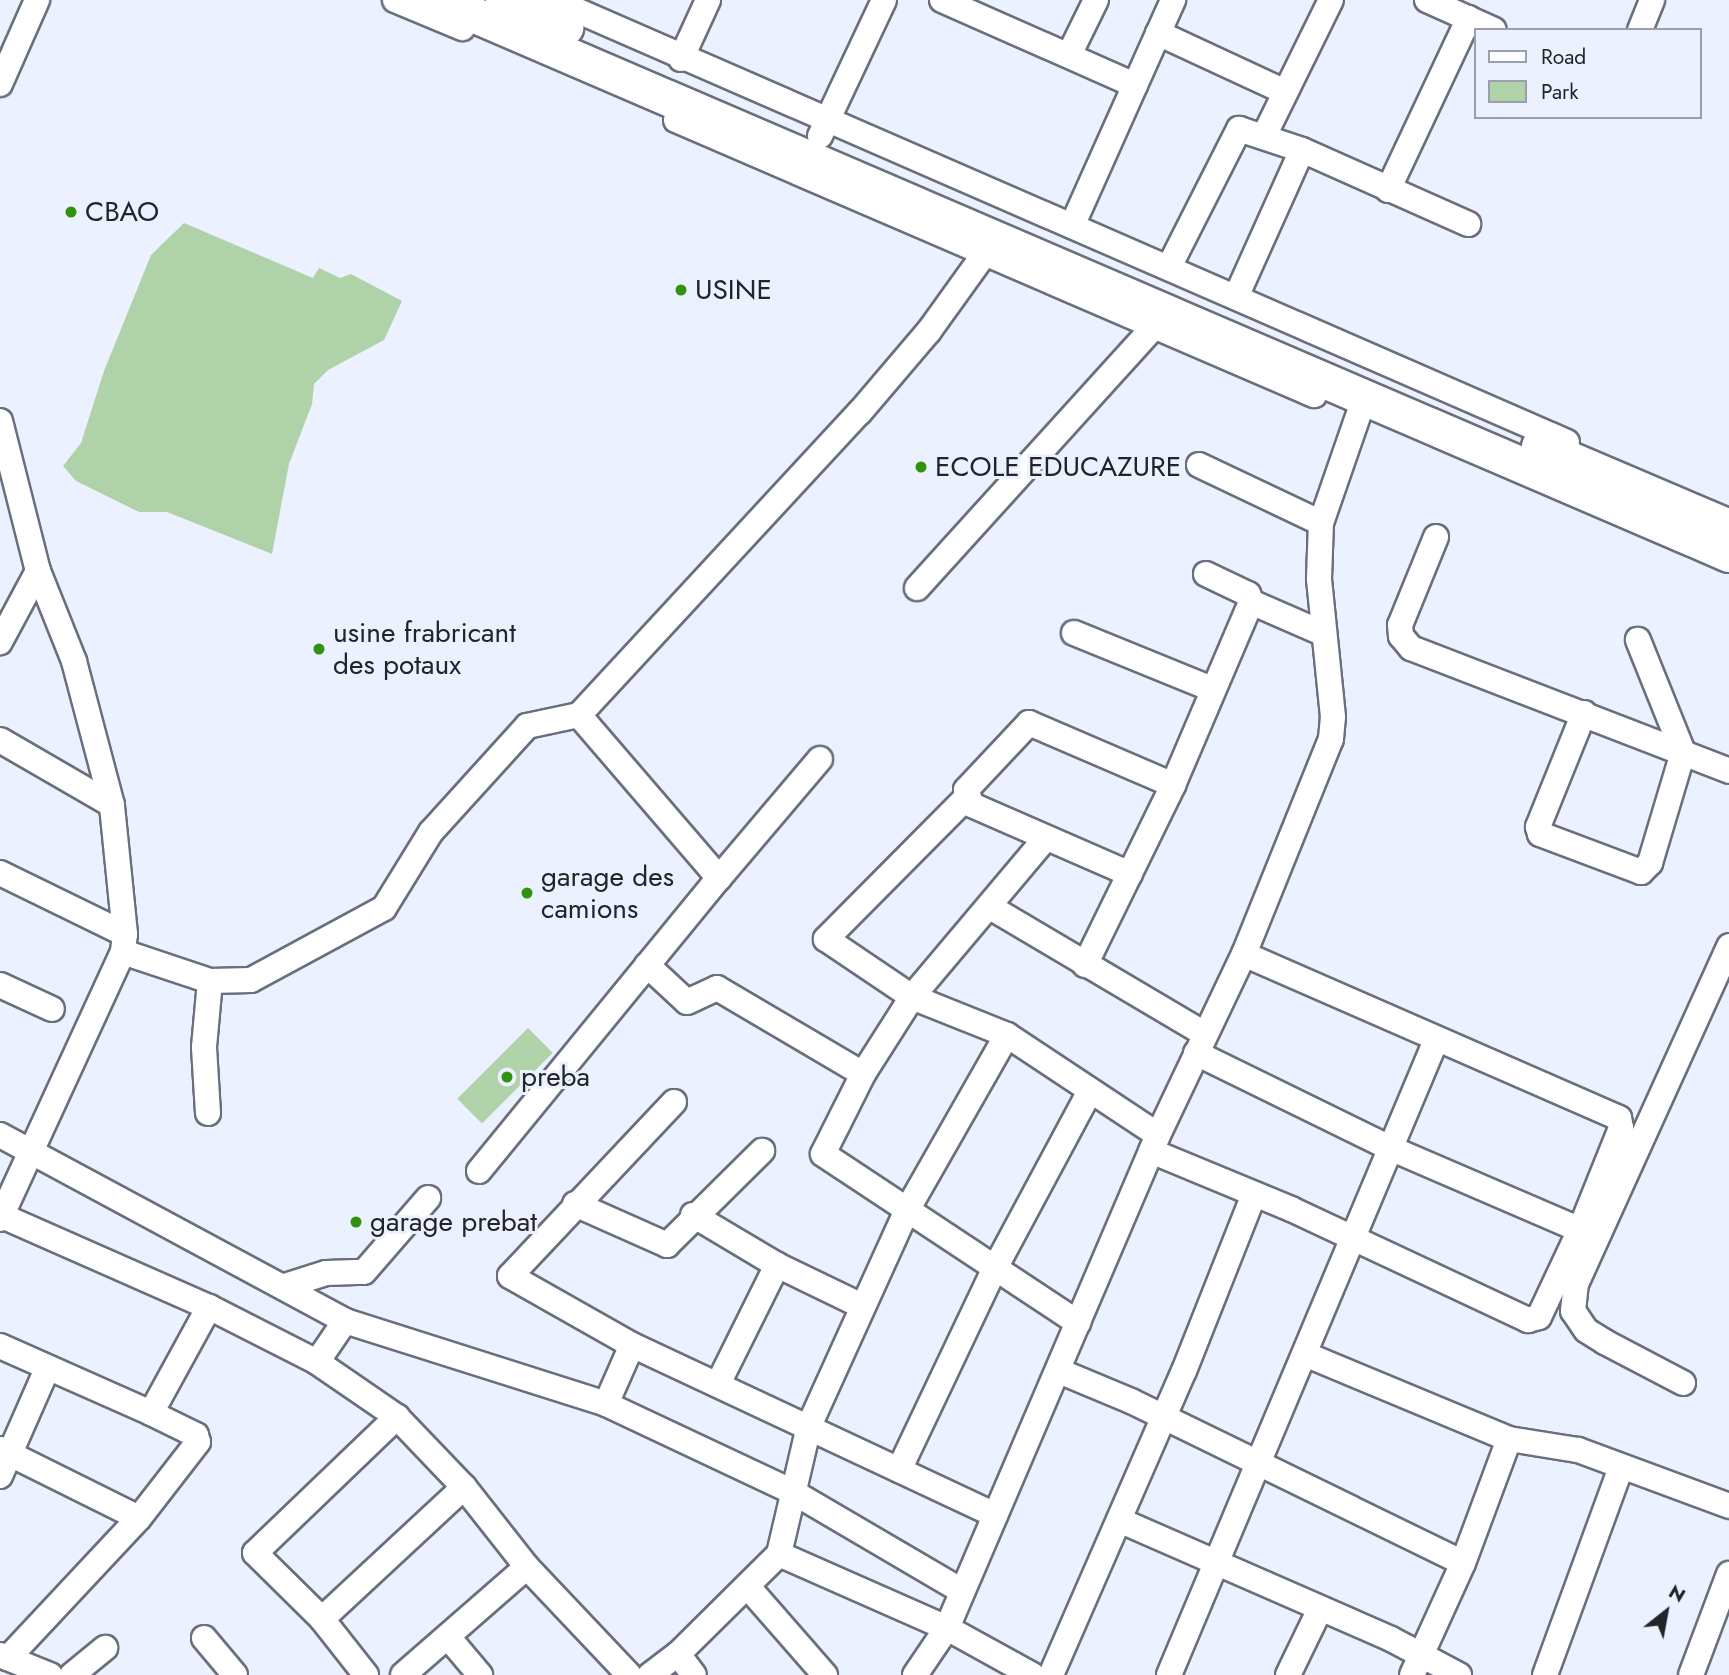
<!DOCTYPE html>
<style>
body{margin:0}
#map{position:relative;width:1729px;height:1675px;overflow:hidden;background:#ebf1fe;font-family:Jost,sans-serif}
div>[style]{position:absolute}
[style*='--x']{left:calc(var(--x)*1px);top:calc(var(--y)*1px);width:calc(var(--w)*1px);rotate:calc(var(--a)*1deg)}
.green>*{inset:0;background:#b0d2a8;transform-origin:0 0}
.roads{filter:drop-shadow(2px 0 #696f7c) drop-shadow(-2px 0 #696f7c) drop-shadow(0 2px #696f7c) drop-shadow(0 -2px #696f7c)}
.minor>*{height:24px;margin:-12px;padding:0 12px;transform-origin:12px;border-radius:12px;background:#fff}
.highway>*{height:35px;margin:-17.5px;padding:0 17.5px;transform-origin:17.5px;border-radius:17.5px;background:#fff}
.dots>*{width:19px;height:19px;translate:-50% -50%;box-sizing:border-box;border:4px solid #ebf1fe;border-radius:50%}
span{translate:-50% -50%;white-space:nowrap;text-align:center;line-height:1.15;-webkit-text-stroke:6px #ebf1fe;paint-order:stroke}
.poi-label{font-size:28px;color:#22242a}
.left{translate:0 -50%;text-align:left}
.legend{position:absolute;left:1474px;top:28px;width:228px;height:91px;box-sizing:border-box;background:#ebf1fe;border:2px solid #9b9fa9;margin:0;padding:9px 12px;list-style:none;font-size:21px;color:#22242a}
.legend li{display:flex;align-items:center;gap:14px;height:35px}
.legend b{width:35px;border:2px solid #9b9fa9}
.north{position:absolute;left:1631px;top:1577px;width:70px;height:70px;-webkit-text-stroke:5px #ebf1fe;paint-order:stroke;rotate:31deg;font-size:19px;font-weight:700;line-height:28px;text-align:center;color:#22242a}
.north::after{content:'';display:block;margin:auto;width:24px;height:32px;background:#22242a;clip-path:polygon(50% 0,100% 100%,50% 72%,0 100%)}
</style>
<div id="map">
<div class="green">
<div style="clip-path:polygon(184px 223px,313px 278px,319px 268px,340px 278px,351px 274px,402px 301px,384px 340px,328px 370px,314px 384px,312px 404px,289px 464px,272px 554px,167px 512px,139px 512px,76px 481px,63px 466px,81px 443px,104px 371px,151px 255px)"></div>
<div style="left:528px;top:1028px;width:35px;height:100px;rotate:45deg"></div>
</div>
<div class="roads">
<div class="minor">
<div style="--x:395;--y:0;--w:73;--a:22.7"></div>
<div style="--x:553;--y:0;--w:1106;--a:23.55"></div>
<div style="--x:942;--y:0;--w:211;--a:23.8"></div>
<div style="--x:1427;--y:0;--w:73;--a:24.1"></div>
<div style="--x:1640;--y:30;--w:32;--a:-68"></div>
<div style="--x:1158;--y:33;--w:140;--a:24.9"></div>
<div style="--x:1069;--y:55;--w:61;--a:-63.9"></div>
<div style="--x:681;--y:59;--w:65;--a:-65.4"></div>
<div style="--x:0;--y:84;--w:92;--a:-66.2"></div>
<div style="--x:676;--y:120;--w:695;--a:23.32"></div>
<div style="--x:1265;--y:134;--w:149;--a:-63.8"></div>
<div style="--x:820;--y:136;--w:150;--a:-64.8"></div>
<div style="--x:1388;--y:190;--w:190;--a:-64.8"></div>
<div style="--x:1072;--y:226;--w:248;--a:-65.9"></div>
<div style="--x:1169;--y:267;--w:155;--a:-63.1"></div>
<div style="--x:1239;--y:129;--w:66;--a:18.4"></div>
<div style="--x:1302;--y:150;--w:182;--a:24"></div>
<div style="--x:1236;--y:297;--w:161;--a:-65.8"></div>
<div style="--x:0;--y:421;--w:155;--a:75.8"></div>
<div style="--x:38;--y:571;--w:81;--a:118.2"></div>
<div style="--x:1199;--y:465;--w:135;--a:25.4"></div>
<div style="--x:1436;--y:537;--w:95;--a:112.2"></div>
<div style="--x:1400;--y:625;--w:11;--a:85"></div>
<div style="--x:1401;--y:636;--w:16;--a:50"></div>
<div style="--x:1411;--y:648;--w:341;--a:21.1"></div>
<div style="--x:1206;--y:574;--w:47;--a:25.5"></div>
<div style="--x:1248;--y:594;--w:9;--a:69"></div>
<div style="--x:1251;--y:602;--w:77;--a:23.6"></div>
<div style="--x:917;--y:588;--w:353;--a:-47.8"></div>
<div style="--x:1074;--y:633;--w:149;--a:22.1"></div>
<div style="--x:1584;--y:713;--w:123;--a:112"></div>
<div style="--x:1538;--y:827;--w:7;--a:74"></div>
<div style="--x:1540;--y:834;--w:108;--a:20.6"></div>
<div style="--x:1641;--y:872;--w:13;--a:-45"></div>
<div style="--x:1650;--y:863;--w:116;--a:-73.4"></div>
<div style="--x:1683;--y:752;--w:121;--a:-111.9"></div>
<div style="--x:0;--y:740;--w:129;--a:30.1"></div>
<div style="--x:966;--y:798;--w:199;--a:134.8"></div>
<div style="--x:826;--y:939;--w:104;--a:34"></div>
<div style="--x:912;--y:997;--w:102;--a:21.8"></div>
<div style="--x:1007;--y:1035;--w:181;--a:33.5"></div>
<div style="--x:1045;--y:839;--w:207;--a:130.1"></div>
<div style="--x:912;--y:997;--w:91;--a:122.5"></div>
<div style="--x:863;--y:1074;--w:89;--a:116.6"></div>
<div style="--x:823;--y:1154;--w:306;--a:33.5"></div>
<div style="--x:0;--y:873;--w:139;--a:26"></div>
<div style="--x:1130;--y:874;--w:172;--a:-156.4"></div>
<div style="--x:972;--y:805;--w:16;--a:-112"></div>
<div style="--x:966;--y:790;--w:92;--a:-46.8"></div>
<div style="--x:1029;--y:723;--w:157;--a:23.3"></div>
<div style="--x:719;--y:878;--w:156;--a:-49.7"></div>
<div style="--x:990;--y:907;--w:250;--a:30.6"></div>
<div style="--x:123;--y:952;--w:92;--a:18.4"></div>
<div style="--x:210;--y:981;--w:41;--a:-1.4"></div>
<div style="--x:251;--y:980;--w:151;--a:-28.4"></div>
<div style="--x:384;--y:908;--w:89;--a:-58.3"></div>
<div style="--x:431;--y:832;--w:143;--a:-47.8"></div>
<div style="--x:527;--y:726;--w:53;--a:-11.9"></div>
<div style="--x:579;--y:715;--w:413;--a:-47.2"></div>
<div style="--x:860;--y:412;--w:106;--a:-49.6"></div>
<div style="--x:929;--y:331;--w:110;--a:-54.3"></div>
<div style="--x:647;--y:965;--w:54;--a:42.8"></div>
<div style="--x:687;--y:1002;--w:33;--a:-25"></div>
<div style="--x:717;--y:988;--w:169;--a:30.5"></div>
<div style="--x:1085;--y:965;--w:200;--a:-63.9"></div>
<div style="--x:1173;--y:785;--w:199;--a:-66.9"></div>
<div style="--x:0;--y:985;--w:57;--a:24.8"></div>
<div style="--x:1196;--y:1053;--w:216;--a:26.1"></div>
<div style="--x:1390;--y:1148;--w:207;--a:23.3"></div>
<div style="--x:674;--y:1102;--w:239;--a:133.3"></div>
<div style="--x:510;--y:1276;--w:140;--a:29.5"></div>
<div style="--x:632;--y:1345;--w:401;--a:25.1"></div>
<div style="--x:208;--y:1113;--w:66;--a:-93.5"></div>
<div style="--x:204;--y:1047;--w:66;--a:-84.8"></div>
<div style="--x:0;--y:1135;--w:392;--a:28.3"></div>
<div style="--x:345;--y:1321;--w:274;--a:17.6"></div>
<div style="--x:606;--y:1404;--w:207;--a:25.2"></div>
<div style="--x:793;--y:1492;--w:196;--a:30.4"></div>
<div style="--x:1151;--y:1151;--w:152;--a:22.5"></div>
<div style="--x:1291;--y:1209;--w:262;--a:25.1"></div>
<div style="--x:1528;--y:1320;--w:11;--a:-15"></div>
<div style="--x:1539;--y:1317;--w:96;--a:-64.8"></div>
<div style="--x:1580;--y:1230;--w:110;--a:-68.1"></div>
<div style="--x:1621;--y:1128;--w:10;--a:-101"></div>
<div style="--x:1619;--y:1118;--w:409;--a:-156.4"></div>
<div style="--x:479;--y:1171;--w:379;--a:-50.7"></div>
<div style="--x:719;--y:878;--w:215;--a:-130.7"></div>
<div style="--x:575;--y:1204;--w:101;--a:24"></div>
<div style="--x:667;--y:1245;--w:134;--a:-44.7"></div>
<div style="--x:0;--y:1215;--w:228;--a:23.8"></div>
<div style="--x:209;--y:1307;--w:121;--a:27"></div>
<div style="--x:317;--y:1362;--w:97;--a:34.5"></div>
<div style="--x:397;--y:1417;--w:97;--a:46.3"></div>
<div style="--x:464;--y:1487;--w:102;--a:51.8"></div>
<div style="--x:527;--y:1567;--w:149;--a:46.6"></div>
<div style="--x:693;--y:1215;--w:98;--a:30.8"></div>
<div style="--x:777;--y:1265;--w:94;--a:25.8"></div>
<div style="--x:0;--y:1219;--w:294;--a:-65.3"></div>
<div style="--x:123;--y:952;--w:18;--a:-84"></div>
<div style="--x:125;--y:934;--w:130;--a:-95.8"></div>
<div style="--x:112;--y:805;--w:149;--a:-104.8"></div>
<div style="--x:74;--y:661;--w:97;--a:-111.8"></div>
<div style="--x:285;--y:1286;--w:43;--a:-17.6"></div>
<div style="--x:326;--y:1273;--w:38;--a:-2"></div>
<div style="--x:364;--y:1272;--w:98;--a:-49.1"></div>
<div style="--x:0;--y:1346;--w:165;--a:23.9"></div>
<div style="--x:151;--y:1413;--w:50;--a:26.1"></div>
<div style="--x:196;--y:1435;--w:7;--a:74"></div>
<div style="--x:198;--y:1442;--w:96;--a:127.8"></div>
<div style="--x:139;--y:1518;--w:192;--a:133.1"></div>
<div style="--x:1307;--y:1355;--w:219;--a:22.6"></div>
<div style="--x:1509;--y:1439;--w:70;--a:9.1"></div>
<div style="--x:1578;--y:1450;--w:161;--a:20.3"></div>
<div style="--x:317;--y:1362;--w:50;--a:-55.7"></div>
<div style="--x:1059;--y:1371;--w:78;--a:22.6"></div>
<div style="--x:1131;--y:1401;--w:369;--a:26"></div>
<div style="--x:1463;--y:1563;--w:132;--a:-69.6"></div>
<div style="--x:1683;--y:1383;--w:88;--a:-152.3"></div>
<div style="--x:1605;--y:1342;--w:22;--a:-148"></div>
<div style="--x:1586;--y:1330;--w:23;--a:-124"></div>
<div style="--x:1573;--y:1311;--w:27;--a:-84"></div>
<div style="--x:1576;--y:1284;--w:371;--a:-65.6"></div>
<div style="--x:718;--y:1384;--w:133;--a:-63.6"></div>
<div style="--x:606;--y:1404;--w:64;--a:-66.2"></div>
<div style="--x:151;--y:1413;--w:121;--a:-61.3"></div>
<div style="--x:0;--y:1449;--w:155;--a:26.4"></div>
<div style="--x:899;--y:1470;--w:221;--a:-64.6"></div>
<div style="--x:994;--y:1270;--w:201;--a:-61.8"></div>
<div style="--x:0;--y:1476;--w:117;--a:-66.3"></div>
<div style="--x:1119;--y:1520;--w:297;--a:23.6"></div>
<div style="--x:1391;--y:1639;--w:77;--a:27.9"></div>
<div style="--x:779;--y:1554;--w:131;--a:-76.8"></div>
<div style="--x:809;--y:1426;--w:235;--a:-65.6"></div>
<div style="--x:906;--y:1212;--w:204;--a:-60.3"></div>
<div style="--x:748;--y:1587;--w:117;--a:48.8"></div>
<div style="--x:322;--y:1619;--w:194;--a:-42.9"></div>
<div style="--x:448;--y:1637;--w:50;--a:49.9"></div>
<div style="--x:204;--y:1638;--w:48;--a:50"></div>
<div style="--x:678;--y:1654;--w:26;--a:53"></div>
<div style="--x:0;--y:1655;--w:54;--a:21.8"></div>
<div style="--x:72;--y:1675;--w:43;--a:-39.3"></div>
<div style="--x:366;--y:1675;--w:71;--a:-128.2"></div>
<div style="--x:322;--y:1619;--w:94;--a:-135.4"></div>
<div style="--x:255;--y:1553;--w:197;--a:-43.8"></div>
<div style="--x:403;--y:1675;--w:164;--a:-41.1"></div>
<div style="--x:650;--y:1675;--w:35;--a:-37"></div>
<div style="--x:678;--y:1654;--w:142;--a:-44.7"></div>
<div style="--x:779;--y:1554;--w:184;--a:23.8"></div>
<div style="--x:947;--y:1628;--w:97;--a:28.9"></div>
<div style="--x:915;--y:1675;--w:57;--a:-55.8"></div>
<div style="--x:947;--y:1628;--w:536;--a:-66.83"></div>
<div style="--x:1158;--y:1135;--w:200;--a:-64.6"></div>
<div style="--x:1244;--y:954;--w:232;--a:-68"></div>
<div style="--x:1331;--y:739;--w:22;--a:-85"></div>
<div style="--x:1333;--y:717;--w:139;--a:-95.8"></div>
<div style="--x:1319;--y:579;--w:56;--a:-88"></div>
<div style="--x:1321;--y:523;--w:116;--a:-70.9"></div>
<div style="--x:1051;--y:1675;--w:332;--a:-66.4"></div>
<div style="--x:1184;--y:1371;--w:190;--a:-68.4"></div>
<div style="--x:1169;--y:1675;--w:689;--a:-67.19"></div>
<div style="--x:1288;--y:1675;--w:73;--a:-64.1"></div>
<div style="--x:1412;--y:1675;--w:123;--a:-65.5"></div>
<div style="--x:1545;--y:1675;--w:221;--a:-69.9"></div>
<div style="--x:1691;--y:1675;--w:108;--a:-69.4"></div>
</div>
<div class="highway">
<div style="--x:440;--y:0;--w:1403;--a:23.26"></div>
<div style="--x:503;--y:0;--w:68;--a:23.5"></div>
<div style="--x:1539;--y:446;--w:207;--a:23.1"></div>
</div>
</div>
<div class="dots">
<div style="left:71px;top:212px;background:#319210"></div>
<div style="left:681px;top:290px;background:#319210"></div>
<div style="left:921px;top:467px;background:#319210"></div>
<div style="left:319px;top:649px;background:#319210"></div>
<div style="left:527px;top:893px;background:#319210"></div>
<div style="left:507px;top:1077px;background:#319210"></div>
<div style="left:356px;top:1222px;background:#319210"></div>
</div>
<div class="poi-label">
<span class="left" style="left:85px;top:212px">CBAO</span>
<span class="left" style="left:695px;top:290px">USINE</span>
<span class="left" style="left:935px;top:467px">ECOLE EDUCAZURE</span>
<span class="left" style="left:333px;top:649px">usine frabricant<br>des potaux</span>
<span class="left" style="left:541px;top:893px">garage des<br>camions</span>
<span class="left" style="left:521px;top:1077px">preba</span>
<span class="left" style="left:370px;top:1222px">garage prebat</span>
</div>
<ul class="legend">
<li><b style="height:9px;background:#fff"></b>Road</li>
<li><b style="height:19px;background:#b0d2a8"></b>Park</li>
</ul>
<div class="north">N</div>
</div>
